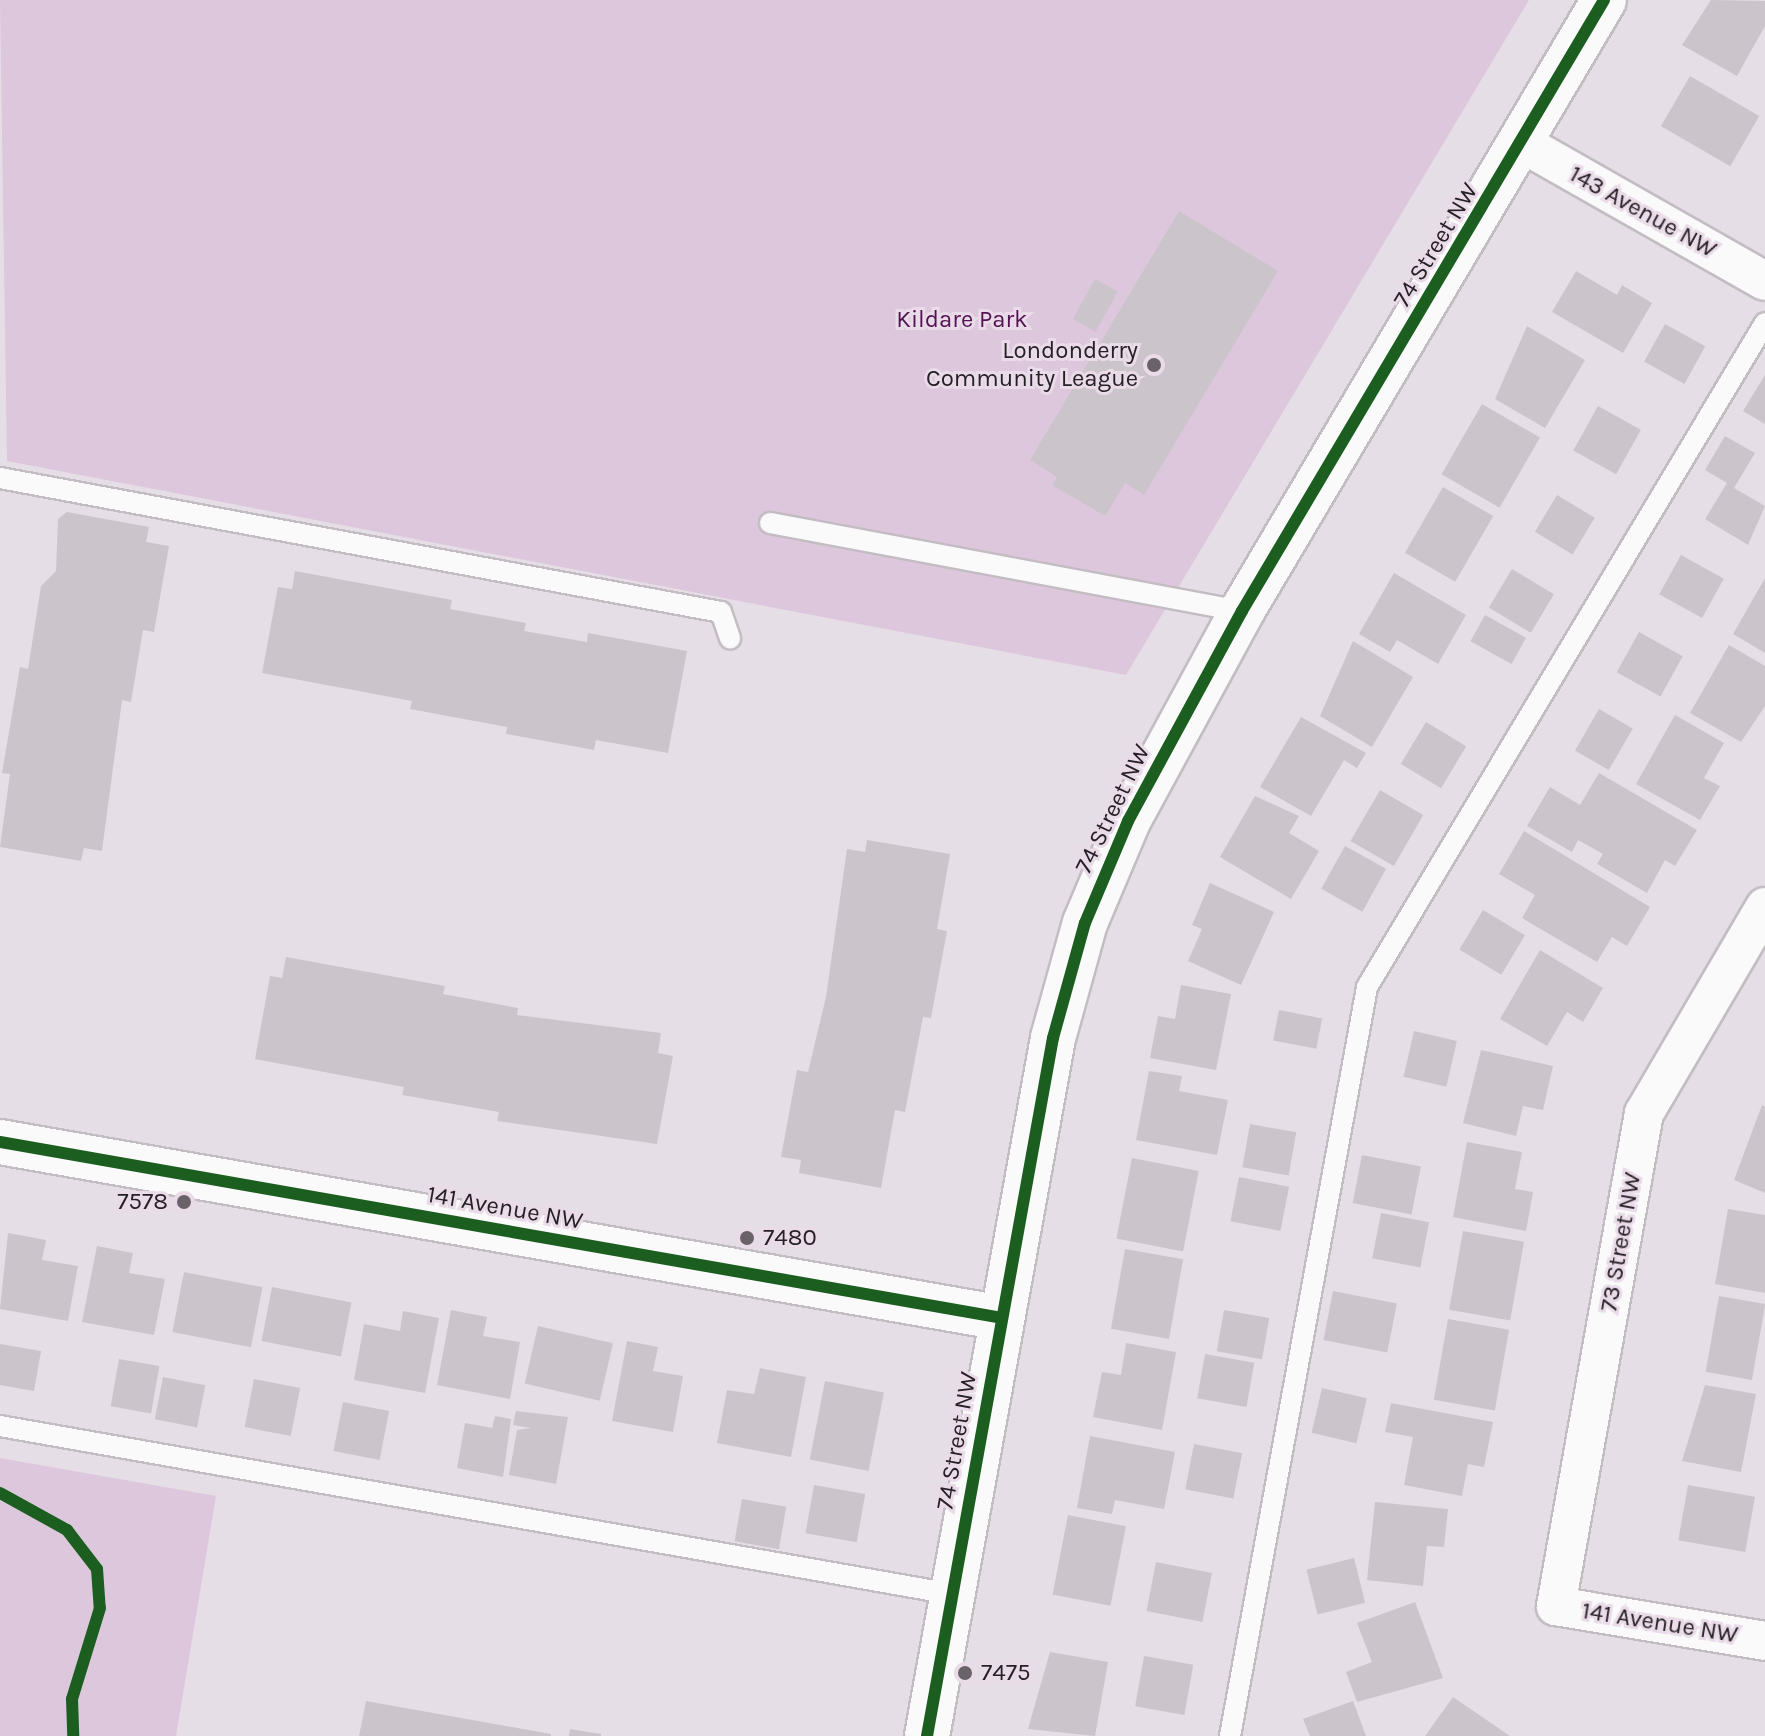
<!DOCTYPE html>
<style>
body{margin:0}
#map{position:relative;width:1765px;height:1736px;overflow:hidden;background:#e6dee6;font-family:Karla,sans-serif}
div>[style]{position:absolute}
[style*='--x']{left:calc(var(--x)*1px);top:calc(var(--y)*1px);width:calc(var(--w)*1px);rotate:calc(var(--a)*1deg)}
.green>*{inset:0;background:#ddc7dc}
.building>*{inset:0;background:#cbc5cb;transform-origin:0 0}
.roads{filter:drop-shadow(2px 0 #c3bdc3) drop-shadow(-2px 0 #c3bdc3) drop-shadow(0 2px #c3bdc3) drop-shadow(0 -2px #c3bdc3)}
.lane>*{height:20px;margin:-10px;padding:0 10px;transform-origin:10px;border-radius:10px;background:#fbfafb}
.street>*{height:38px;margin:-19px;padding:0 19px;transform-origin:19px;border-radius:19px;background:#fbfafb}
.secondary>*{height:44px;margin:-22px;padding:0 22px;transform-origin:22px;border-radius:22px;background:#fbfafb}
.cycleway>*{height:12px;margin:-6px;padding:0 6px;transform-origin:6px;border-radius:6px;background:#1b5e20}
.dots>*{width:22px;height:22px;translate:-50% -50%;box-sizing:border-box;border:4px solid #eadbe9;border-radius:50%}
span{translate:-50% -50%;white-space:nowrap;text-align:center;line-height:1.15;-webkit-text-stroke:6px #eadbe9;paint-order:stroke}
.street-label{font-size:24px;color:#262126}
.park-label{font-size:24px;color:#531353}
.poi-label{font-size:24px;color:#262126}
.right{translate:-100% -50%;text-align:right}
.left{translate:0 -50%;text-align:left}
</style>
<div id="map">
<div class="green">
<div style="clip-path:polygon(0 0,1529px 0,1126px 675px,7px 461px)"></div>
<div style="clip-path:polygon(0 1458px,216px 1496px,176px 1736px,0 1736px)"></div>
</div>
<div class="building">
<div style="clip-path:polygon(1711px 0,1765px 1px,1765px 26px,1737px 76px,1682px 45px)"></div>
<div style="left:1690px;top:76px;width:80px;height:58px;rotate:30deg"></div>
<div style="clip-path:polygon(1179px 211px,1278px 271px,1144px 495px,1125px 483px,1105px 516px,1052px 485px,1057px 477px,1030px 460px)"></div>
<div style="clip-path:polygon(1576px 271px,1617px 295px,1622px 285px,1652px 303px,1623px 353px,1552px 312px)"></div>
<div style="left:1095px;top:279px;width:26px;height:46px;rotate:29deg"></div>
<div style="left:1665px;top:324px;width:46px;height:43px;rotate:29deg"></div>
<div style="clip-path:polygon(1527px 326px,1585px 360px,1545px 428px,1495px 399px)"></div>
<div style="clip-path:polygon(1765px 375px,1765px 424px,1743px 411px)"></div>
<div style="left:1482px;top:404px;width:67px;height:81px;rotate:30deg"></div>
<div style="left:1598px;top:406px;width:49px;height:51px;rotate:29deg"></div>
<div style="clip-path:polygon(1725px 436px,1755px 453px,1734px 488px,1765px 506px,1748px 545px,1705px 519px,1727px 483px,1705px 470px)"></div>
<div style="left:1443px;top:487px;width:58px;height:76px;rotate:30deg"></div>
<div style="left:1557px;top:495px;width:44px;height:43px;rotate:31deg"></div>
<div style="clip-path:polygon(67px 512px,149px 527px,146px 542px,169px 546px,154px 632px,143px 630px,131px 702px,122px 700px,102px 851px,84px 848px,81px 861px,0 847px,10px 774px,2px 773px,20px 667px,28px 669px,41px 586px,56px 571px,58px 519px)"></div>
<div style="left:1681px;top:555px;width:49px;height:45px;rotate:29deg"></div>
<div style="left:1512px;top:569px;width:49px;height:45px;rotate:31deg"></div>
<div style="clip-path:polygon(295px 571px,452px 600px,450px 609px,526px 623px,524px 631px,587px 642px,588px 633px,687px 651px,668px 753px,596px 740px,594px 750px,506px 734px,507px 727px,410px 709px,412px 701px,262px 673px,278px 587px,292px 589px)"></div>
<div style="clip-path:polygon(1394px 573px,1466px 615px,1438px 664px,1397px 640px,1390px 652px,1359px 634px)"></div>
<div style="clip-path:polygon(1765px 578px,1765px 653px,1733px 634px)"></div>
<div style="left:1485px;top:615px;width:47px;height:30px;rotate:29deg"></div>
<div style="left:1639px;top:632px;width:50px;height:46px;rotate:29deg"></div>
<div style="clip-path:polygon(1353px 641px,1413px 677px,1372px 747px,1320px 716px)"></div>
<div style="clip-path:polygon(1729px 645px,1765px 666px,1765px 706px,1741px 742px,1690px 713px)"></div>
<div style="left:1599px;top:709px;width:39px;height:48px;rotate:30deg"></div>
<div style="clip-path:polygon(1675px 715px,1724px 743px,1704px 778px,1720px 786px,1700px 820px,1636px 784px)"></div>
<div style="clip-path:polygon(1301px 717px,1366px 753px,1357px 768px,1344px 760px,1311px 816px,1260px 787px)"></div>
<div style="left:1426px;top:722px;width:47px;height:49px;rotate:31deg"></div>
<div style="clip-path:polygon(1599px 773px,1697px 830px,1675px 866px,1665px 860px,1647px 893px,1597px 864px,1603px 854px,1578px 840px,1572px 852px,1527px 826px,1550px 787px,1580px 805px)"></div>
<div style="left:1380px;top:790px;width:50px;height:59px;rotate:30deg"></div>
<div style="clip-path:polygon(1255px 796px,1299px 816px,1289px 833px,1319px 851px,1291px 899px,1220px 857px)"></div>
<div style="clip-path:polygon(1524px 831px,1650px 907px,1627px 946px,1612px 937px,1597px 962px,1522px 918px,1535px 895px,1499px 874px)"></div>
<div style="clip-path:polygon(867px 840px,950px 854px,937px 929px,947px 931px,931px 1018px,923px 1017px,905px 1112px,895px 1110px,881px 1188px,799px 1173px,801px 1160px,781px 1157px,797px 1070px,808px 1072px,826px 997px,847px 849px,865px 852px)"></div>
<div style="left:1345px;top:846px;width:47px;height:49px;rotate:29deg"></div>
<div style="clip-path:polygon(1210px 883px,1274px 912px,1241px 985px,1188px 961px,1202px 929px,1192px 925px)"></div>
<div style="left:1483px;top:910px;width:49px;height:46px;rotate:31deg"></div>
<div style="clip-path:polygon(1540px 950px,1603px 988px,1583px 1022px,1567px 1012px,1547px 1046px,1500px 1019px)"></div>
<div style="clip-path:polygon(286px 957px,445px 986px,443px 994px,518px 1008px,517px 1015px,661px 1033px,658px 1053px,673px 1056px,657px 1144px,497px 1121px,499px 1112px,402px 1095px,404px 1087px,255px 1059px,270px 976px,282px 978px)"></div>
<div style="clip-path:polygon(1181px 985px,1231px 994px,1216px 1070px,1150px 1058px,1158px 1016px,1175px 1019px)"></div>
<div style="left:1279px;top:1010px;width:44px;height:31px;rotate:11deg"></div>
<div style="left:1414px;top:1031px;width:44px;height:47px;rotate:13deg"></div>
<div style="clip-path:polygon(1481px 1050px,1553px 1066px,1543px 1110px,1523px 1106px,1516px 1136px,1463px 1123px)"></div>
<div style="clip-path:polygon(1149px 1071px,1182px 1076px,1179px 1091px,1228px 1100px,1217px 1155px,1136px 1140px)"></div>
<div style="clip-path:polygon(1762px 1105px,1765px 1107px,1765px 1193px,1734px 1180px)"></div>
<div style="left:1250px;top:1124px;width:47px;height:44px;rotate:10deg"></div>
<div style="clip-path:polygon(1467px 1142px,1522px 1152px,1515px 1189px,1533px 1192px,1526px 1231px,1453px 1217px)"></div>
<div style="left:1362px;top:1155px;width:60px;height:49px;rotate:11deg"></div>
<div style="left:1132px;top:1158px;width:68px;height:82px;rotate:11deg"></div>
<div style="left:1239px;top:1177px;width:51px;height:45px;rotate:11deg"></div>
<div style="clip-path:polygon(1728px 1209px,1765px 1215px,1765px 1293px,1715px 1284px)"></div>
<div style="left:1381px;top:1213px;width:49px;height:46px;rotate:11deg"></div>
<div style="left:1463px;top:1231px;width:62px;height:80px;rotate:10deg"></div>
<div style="clip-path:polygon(8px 1233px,46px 1240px,42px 1260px,78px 1266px,68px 1321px,0 1309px)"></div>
<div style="clip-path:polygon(97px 1246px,133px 1253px,129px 1273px,165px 1279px,154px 1335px,82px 1322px)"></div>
<div style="left:1125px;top:1249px;width:59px;height:81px;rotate:10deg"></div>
<div style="left:184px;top:1272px;width:80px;height:61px;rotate:11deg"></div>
<div style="left:272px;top:1287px;width:81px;height:55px;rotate:11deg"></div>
<div style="left:1333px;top:1291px;width:65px;height:50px;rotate:11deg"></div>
<div style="left:1719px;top:1296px;width:47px;height:77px;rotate:10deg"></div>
<div style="clip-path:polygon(451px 1310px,487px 1317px,483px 1336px,520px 1342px,510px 1399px,437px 1385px)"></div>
<div style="left:1224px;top:1310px;width:46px;height:42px;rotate:10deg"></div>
<div style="clip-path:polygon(403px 1311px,439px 1318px,425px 1393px,354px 1380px,364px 1324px,400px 1331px)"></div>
<div style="left:1448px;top:1319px;width:62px;height:82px;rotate:10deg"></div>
<div style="left:538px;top:1326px;width:77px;height:59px;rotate:13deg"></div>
<div style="clip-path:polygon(627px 1341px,658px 1347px,653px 1371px,683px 1376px,673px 1432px,612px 1421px)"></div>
<div style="clip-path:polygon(1126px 1343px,1176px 1352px,1162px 1430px,1093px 1417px,1102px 1372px,1121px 1375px)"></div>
<div style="clip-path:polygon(0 1344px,41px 1351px,34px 1391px,0 1385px)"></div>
<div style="left:1205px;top:1354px;width:50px;height:45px;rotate:10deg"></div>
<div style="left:119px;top:1359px;width:41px;height:48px;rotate:10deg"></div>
<div style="clip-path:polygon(760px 1368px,806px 1377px,791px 1457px,717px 1443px,727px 1390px,754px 1394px)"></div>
<div style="left:163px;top:1377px;width:43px;height:43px;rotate:11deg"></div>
<div style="left:254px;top:1379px;width:47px;height:49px;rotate:11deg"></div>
<div style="left:825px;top:1381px;width:60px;height:80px;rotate:11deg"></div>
<div style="clip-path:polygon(1705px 1385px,1756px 1394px,1741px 1472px,1682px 1461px)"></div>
<div style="left:1322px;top:1388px;width:46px;height:46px;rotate:13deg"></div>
<div style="left:343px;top:1402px;width:47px;height:50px;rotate:11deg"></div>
<div style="clip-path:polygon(1391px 1403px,1493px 1422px,1484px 1467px,1468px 1464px,1462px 1496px,1404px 1485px,1413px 1437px,1385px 1432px)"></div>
<div style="clip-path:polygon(516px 1411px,568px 1417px,556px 1484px,509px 1475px,517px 1430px,531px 1428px,513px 1425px)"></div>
<div style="clip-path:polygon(495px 1416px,511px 1419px,503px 1477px,457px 1468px,465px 1423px,492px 1428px)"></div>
<div style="clip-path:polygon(1090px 1436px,1175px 1452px,1164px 1509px,1115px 1500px,1112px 1514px,1077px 1508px)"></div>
<div style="left:1194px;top:1444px;width:49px;height:46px;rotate:11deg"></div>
<div style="left:814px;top:1485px;width:52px;height:49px;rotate:10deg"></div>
<div style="left:1688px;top:1485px;width:68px;height:56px;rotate:10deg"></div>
<div style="left:742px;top:1499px;width:45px;height:43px;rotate:10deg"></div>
<div style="clip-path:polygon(1375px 1502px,1448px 1509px,1444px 1547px,1427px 1546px,1423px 1586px,1367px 1580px)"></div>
<div style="left:1068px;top:1515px;width:59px;height:81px;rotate:11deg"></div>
<div style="left:1354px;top:1558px;width:46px;height:49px;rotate:76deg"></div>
<div style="left:1156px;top:1562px;width:57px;height:50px;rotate:11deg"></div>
<div style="clip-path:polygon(1415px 1602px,1443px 1678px,1357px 1702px,1346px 1672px,1372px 1662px,1357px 1623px)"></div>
<div style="clip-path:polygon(1050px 1652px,1108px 1662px,1095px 1736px,1028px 1729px)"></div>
<div style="left:1144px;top:1656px;width:50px;height:51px;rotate:10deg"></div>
<div style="clip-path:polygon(1453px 1697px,1510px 1736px,1425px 1736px)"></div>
<div style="clip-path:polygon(366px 1701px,551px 1734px,551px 1736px,359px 1736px)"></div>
<div style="clip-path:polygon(1353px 1701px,1366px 1736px,1310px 1736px,1303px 1719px)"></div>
<div style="clip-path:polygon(570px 1729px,601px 1734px,601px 1736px,569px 1736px)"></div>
</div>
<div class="roads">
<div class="lane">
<div style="--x:0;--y:478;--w:733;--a:10.53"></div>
<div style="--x:721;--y:612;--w:28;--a:71"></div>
<div style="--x:770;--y:523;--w:480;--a:10.6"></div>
<div style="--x:0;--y:1426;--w:967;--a:10.01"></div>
<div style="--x:1230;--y:1736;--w:761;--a:-79.63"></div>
<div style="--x:1367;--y:987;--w:774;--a:-59.06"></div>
</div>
<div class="street">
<div style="--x:1522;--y:143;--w:279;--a:29.6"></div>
<div style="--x:1765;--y:907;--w:239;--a:120.4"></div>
<div style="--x:1644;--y:1113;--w:501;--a:100.12"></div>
<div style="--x:1556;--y:1606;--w:212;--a:9.5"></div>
</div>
<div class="secondary">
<div style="--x:0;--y:1142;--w:1017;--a:9.96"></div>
<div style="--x:927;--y:1736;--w:709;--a:-79.77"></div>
<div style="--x:1053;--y:1038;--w:119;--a:-74.5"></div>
<div style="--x:1085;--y:923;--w:111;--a:-67.1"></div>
<div style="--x:1128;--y:821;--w:239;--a:-61.5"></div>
<div style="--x:1242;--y:611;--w:710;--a:-59.35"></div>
</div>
</div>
<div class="cycleway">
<div style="--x:0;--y:1142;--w:1017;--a:9.96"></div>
<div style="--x:0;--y:1493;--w:77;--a:28.9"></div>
<div style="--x:67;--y:1530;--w:49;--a:52.4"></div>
<div style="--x:97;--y:1569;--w:39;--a:86"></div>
<div style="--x:100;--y:1608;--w:95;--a:107.1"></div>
<div style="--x:72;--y:1699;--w:37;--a:88"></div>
<div style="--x:927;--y:1736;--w:709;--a:-79.77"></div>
<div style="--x:1053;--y:1038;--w:119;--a:-74.5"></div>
<div style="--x:1085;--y:923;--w:111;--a:-67.1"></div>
<div style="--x:1128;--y:821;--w:239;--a:-61.5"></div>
<div style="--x:1242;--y:611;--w:710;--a:-59.35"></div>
</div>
<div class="dots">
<div style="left:1154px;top:365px;background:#696369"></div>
<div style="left:184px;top:1202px;background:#696369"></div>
<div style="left:747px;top:1238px;background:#696369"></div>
<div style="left:965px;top:1673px;background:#696369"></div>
</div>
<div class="street-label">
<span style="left:1643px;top:212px;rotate:29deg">143 Avenue NW</span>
<span style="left:1436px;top:245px;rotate:-59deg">74 Street NW</span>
<span style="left:1113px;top:809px;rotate:-64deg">74 Street NW</span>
<span style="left:505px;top:1208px;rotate:10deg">141 Avenue NW</span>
<span style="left:1621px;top:1242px;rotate:-80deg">73 Street NW</span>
<span style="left:957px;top:1441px;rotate:-80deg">74 Street NW</span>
<span style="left:1660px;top:1623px;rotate:9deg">141 Avenue NW</span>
</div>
<div class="park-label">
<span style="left:962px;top:320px">Kildare Park</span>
</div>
<div class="poi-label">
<span class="right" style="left:1138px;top:365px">Londonderry<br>Community League</span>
<span class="right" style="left:168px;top:1202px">7578</span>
<span class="left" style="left:763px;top:1238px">7480</span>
<span class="left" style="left:981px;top:1673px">7475</span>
</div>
</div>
